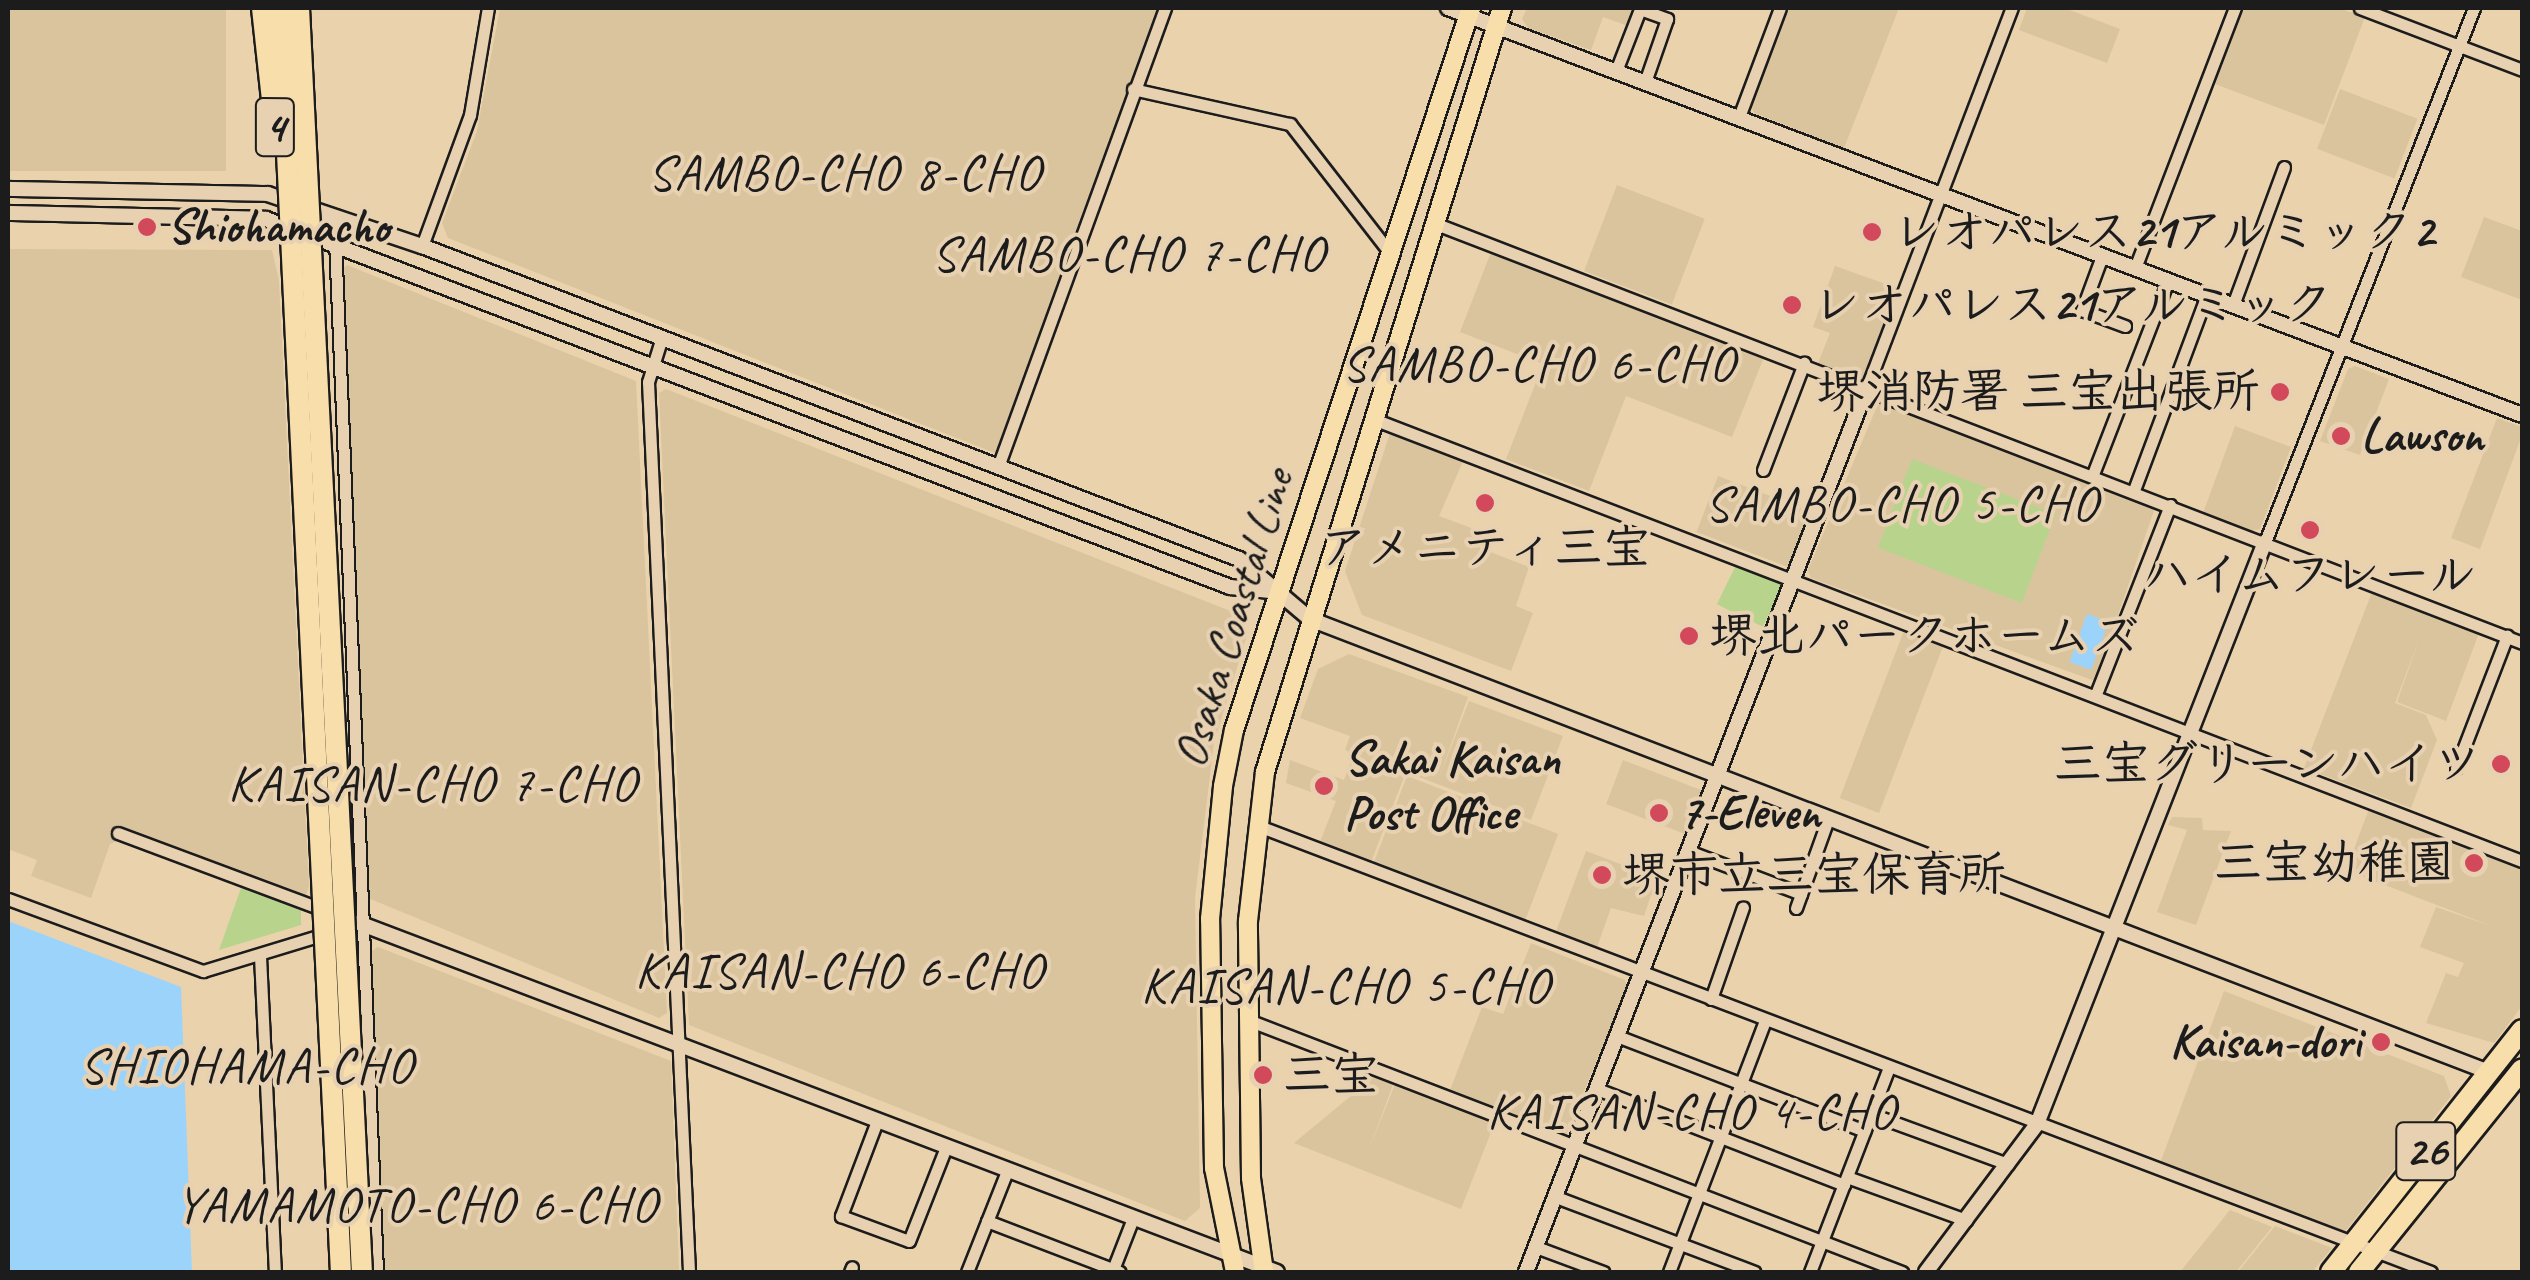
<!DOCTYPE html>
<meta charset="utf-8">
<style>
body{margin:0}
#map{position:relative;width:2530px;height:1280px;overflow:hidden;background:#ead2ad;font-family:Caveat,"Klee One",sans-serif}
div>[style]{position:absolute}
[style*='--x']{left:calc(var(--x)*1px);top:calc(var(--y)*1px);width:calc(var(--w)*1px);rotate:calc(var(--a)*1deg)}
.built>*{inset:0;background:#d9c49e;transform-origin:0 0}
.green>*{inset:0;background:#b8d48c;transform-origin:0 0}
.water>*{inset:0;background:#9cd3fb;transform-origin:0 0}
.roads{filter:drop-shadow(2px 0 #1c1c1c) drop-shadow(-2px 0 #1c1c1c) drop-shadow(0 2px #1c1c1c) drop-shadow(0 -2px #1c1c1c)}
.minor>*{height:11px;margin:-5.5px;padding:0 5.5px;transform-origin:5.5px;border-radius:5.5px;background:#e8d1b1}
.tertiary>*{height:14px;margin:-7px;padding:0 7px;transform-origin:7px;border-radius:7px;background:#e8d1b1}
.primary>*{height:18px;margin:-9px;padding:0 9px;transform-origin:9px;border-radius:9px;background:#f8deab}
.trunk>*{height:20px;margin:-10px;padding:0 10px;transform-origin:10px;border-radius:10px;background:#f8deab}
.bridges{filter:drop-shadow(2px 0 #1c1c1c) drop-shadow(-2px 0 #1c1c1c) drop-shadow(0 2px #1c1c1c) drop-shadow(0 -2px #1c1c1c)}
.motorway-bridge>*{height:20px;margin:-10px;padding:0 10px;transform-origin:10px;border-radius:10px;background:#f8deab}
.dots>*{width:28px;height:28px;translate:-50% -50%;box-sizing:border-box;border:5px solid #e8d1b1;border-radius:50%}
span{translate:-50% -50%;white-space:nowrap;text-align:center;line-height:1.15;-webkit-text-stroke:8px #e8d1b1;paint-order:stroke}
.shield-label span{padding:2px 8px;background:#e8d1b1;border:2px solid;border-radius:8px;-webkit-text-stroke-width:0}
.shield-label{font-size:45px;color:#1c1c1c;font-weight:700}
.poi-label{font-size:48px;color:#1c1c1c;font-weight:700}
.left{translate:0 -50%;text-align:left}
.right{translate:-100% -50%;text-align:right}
.street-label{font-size:48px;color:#1c1c1c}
.neighbourhood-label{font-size:50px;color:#1c1c1c;letter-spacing:2.5px}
.frame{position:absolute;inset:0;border:10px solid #1c1c1c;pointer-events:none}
</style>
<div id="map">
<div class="built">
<div style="left:8px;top:8px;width:218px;height:163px"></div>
<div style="clip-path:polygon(500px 8px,1159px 8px,995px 453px,448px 238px,442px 223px,477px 131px)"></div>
<div style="clip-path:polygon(1527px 8px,1638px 8px,1631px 27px,1603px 17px,1591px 50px,1528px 28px,1522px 19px)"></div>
<div style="clip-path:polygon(1789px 8px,1899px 8px,1844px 148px,1754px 113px,1751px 105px)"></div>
<div style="clip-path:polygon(2027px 8px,2064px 8px,2120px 29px,2107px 63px,2019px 30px)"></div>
<div style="clip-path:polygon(2244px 8px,2338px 8px,2365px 17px,2324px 125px,2215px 84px)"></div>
<div style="left:2340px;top:89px;width:83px;height:64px;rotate:21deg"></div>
<div style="left:1617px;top:185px;width:94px;height:92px;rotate:21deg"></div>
<div style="clip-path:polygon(2484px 217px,2522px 231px,2522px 300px,2461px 277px)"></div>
<div style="clip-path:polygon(8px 249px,272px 250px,279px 281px,309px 886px,301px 909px,120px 840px,110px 844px,91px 898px,31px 876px,37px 860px,8px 849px)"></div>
<div style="clip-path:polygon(1491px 252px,1764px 357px,1732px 437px,1626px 396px,1589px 491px,1506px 459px,1543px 364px,1460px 332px)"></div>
<div style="clip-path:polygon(347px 265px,636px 381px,667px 1013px,659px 1018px,368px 898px,340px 271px)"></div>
<div style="clip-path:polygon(1835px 266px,1900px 289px,1868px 377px,1861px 379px,1818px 363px,1830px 333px,1813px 327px)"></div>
<div style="clip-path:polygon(2355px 366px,2389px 379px,2360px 455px,2320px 441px,2348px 369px)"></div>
<div style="clip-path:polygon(666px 389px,1233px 612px,1247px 635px,1214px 743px,1195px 898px,1200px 1208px,1185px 1221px,689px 1025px,659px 393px)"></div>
<div style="clip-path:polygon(1880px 399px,2155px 508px,2095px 681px,1811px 578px,1808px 570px)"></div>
<div style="clip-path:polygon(2497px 418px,2522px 427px,2522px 435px,2480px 549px,2451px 538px)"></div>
<div style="clip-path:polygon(2235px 426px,2291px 447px,2260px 529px,2251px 531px,2203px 513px)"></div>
<div style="clip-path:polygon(1391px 430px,1464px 459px,1439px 516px,1485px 533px,1480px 548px,1529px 567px,1516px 606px,1533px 613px,1511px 671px,1362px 615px,1345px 571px)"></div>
<div style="left:1718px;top:476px;width:101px;height:60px;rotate:21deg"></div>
<div style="clip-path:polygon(2372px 592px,2479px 633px,2446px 721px,2397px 702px,2420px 637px,2395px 703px,2426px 715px,2437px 740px,2411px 808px,2304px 768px)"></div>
<div style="left:1905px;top:628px;width:42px;height:182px;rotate:21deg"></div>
<div style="clip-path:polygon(1349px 654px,1468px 697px,1439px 778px,1469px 701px,1563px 736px,1531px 820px,1406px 772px,1371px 862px,1320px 842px,1336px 801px,1286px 783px,1290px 760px,1344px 780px,1354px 754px,1345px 750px,1350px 736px,1300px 718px,1318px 669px)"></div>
<div style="left:1623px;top:760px;width:85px;height:47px;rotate:21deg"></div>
<div style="left:1407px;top:776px;width:162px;height:95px;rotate:21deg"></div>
<div style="clip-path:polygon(2369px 809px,2522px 868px,2522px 1006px,2494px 1043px,2426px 1023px,2446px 973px,2458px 977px,2464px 963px,2420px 947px,2436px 907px,2494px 927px,2346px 870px)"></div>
<div style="clip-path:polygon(2172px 817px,2202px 818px,2203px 830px,2231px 831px,2196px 925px,2157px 912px,2187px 830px,2168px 825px)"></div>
<div style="clip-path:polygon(1586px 851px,1668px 882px,1662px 898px,1651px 895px,1644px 916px,1611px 908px,1596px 950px,1555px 934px)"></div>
<div style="clip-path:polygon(1531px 943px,1625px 980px,1627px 987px,1566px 1135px,1450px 1090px,1482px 1007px,1503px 1014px)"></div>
<div style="clip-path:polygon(378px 947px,671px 1061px,679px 1272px,383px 1272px,370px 952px)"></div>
<div style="clip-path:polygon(2224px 991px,2444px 1076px,2451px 1096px,2343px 1234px,2159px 1166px)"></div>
<div style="clip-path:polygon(1375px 1076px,1394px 1082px,1368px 1152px,1395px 1084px,1495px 1122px,1461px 1209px,1294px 1143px)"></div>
<div style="clip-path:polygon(2230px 1210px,2272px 1227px,2236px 1272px,2180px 1272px)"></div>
<div style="clip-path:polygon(2275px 1226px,2332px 1248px,2312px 1272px,2238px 1272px)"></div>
</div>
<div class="green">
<div style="left:1912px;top:459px;width:154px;height:95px;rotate:21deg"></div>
<div style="left:1737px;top:563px;width:51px;height:46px;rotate:26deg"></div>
<div style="clip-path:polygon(241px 888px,301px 909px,301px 925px,219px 950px)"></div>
</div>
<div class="water">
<div style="left:2087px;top:614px;width:23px;height:51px;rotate:20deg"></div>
<div style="clip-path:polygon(8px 921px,181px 987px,192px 1272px,8px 1272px)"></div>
</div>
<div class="roads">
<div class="minor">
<div style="--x:2360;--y:8;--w:173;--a:20.9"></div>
<div style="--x:1616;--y:71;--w:66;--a:-68.8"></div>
<div style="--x:1640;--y:9;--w:29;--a:20"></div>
<div style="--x:1667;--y:19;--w:67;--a:109.2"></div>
<div style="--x:1133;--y:89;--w:161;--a:12.6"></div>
<div style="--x:1290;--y:124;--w:163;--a:52.2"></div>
<div style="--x:1739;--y:117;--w:116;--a:-69.4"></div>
<div style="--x:334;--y:215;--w:1058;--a:87.67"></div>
<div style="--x:1439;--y:225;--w:1161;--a:21.1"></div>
<div style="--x:422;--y:246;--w:140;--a:-69.9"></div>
<div style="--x:470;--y:115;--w:109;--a:-80.5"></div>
<div style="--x:2102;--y:256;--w:58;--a:110.3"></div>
<div style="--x:2082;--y:310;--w:46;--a:20.4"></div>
<div style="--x:2135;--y:268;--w:279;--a:-69"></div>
<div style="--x:2233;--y:305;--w:147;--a:-69.7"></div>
<div style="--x:662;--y:337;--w:47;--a:107.3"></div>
<div style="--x:648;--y:382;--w:891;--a:87.36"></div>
<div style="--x:1867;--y:387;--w:406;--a:-69.1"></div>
<div style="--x:1376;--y:420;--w:1228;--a:21.05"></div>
<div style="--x:999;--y:464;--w:485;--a:-70"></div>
<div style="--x:1763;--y:470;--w:115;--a:-69"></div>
<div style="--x:2093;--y:474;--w:207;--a:-68.8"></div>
<div style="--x:2134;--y:490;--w:208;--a:-69.5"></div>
<div style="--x:2265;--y:542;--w:573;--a:-68.63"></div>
<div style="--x:2096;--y:694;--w:203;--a:-68.6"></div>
<div style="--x:2456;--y:768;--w:142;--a:-68.9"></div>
<div style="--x:1256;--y:825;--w:1257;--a:20.83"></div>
<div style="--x:118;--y:833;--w:223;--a:20.5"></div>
<div style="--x:1688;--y:851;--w:121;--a:20.8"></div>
<div style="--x:8;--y:899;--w:208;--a:20.3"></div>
<div style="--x:203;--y:971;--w:127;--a:-16.9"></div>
<div style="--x:1796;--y:908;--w:95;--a:-70.2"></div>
<div style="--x:260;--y:956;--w:316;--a:87.3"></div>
<div style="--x:1711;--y:999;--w:97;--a:-70.8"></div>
<div style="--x:1248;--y:1020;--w:701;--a:21.07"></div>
<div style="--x:1617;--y:1036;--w:265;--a:21"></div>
<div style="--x:1597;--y:1089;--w:265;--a:21.2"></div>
<div style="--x:1871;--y:1114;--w:146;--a:20.1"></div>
<div style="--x:877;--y:1121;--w:102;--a:110.8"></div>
<div style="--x:841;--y:1216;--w:72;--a:20.2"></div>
<div style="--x:909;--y:1241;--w:101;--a:-68.5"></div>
<div style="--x:1847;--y:1177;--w:127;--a:19.9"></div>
<div style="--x:1556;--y:1197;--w:212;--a:20.7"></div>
<div style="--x:987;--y:1221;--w:142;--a:21"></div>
<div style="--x:1536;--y:1247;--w:72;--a:20.5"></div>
<div style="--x:850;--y:1272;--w:5;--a:-68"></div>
<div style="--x:967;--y:1272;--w:109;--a:-68.4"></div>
<div style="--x:1112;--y:1272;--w:58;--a:-68.7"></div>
<div style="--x:1669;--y:1272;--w:270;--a:-69.1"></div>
<div style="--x:1810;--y:1272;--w:220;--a:-68.9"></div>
</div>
<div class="tertiary">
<div style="--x:1448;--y:8;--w:1149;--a:20.75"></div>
<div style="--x:8;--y:189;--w:260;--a:1.1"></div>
<div style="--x:268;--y:194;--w:163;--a:18.7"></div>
<div style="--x:422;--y:246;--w:875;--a:20.96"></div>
<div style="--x:1239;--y:559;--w:93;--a:40.2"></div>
<div style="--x:1310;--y:619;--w:1263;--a:21.02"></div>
<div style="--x:8;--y:213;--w:258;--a:1.3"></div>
<div style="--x:266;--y:219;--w:1032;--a:20.89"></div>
<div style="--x:1230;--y:587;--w:48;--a:5.9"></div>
<div style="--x:359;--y:923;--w:982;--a:20.82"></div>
<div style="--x:1526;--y:1272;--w:948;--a:-68.93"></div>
<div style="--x:1926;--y:1272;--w:185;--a:-53.1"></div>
<div style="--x:2037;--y:1124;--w:625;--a:-68.61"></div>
</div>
<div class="primary">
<div style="--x:1235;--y:1272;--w:106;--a:-101.4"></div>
<div style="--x:1214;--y:1168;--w:249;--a:-90.9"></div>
<div style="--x:1210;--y:919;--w:134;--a:-84.4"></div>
<div style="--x:1223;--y:786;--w:57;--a:-78.9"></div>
<div style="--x:1234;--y:730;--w:760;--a:-71.83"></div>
<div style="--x:1264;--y:1272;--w:95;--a:-97.9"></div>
<div style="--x:1251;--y:1178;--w:257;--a:-90.7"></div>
<div style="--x:1248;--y:921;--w:150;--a:-83.5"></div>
<div style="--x:1265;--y:772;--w:800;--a:-72.77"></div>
</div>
<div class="trunk">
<div style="--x:2331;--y:1272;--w:308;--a:-51.7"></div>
<div style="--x:2359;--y:1272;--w:260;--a:-51.2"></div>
</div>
</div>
<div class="bridges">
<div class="motorway-bridge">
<div style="--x:262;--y:8;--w:93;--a:83.8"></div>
<div style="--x:280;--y:8;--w:1265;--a:87.24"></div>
<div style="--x:299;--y:8;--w:1266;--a:87.15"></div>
</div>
</div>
<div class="dots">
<div style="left:147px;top:227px;background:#d1495b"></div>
<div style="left:1872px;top:232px;background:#d1495b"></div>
<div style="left:1792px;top:305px;background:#d1495b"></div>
<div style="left:2280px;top:392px;background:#d1495b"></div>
<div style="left:2341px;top:436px;background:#d1495b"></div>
<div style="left:1485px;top:503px;background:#d1495b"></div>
<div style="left:2310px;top:530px;background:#d1495b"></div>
<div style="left:1689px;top:636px;background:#d1495b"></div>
<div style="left:2501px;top:764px;background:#d1495b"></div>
<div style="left:1324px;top:786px;background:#d1495b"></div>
<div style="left:1659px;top:813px;background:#d1495b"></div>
<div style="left:2474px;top:863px;background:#d1495b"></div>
<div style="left:1602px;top:875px;background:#d1495b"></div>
<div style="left:2381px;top:1042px;background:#d1495b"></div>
<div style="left:1263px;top:1075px;background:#d1495b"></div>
</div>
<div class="shield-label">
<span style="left:275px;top:127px">4</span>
<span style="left:2426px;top:1151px">26</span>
</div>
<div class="poi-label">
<span class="left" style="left:167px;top:227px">Shiohamacho</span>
<span class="left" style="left:1892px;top:232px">レオパレス21アルミック2</span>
<span class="left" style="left:1812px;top:305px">レオパレス21アルミック</span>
<span class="right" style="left:2260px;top:392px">堺消防署 三宝出張所</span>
<span class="left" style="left:2361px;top:436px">Lawson</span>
<span style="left:1485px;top:548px">アメニティ三宝</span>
<span style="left:2310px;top:575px">ハイムフレール</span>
<span class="left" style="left:1709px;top:636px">堺北パークホームズ</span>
<span class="left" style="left:1344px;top:786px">Sakai Kaisan<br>Post Office</span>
<span class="right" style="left:2481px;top:764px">三宝グリーンハイツ</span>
<span class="left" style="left:1679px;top:813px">7-Eleven</span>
<span class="right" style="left:2454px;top:863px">三宝幼稚園</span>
<span class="left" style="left:1622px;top:875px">堺市立三宝保育所</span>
<span class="right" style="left:2361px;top:1042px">Kaisan-dori</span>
<span class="left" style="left:1283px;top:1075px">三宝</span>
</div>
<div class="street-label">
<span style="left:1233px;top:618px;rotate:-73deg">Osaka Coastal Line</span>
</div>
<div class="neighbourhood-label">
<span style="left:845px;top:173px">SAMBO-CHO 8-CHO</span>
<span style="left:1129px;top:254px">SAMBO-CHO 7-CHO</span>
<span style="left:1539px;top:364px">SAMBO-CHO 6-CHO</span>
<span style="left:1902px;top:504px">SAMBO-CHO 5-CHO</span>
<span style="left:433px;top:784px">KAISAN-CHO 7-CHO</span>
<span style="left:840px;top:971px">KAISAN-CHO 6-CHO</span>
<span style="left:1346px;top:986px">KAISAN-CHO 5-CHO</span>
<span style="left:247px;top:1066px">SHIOHAMA-CHO</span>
<span style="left:1692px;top:1112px">KAISAN-CHO 4-CHO</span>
<span style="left:417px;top:1205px">YAMAMOTO-CHO 6-CHO</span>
</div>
<div class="frame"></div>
</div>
